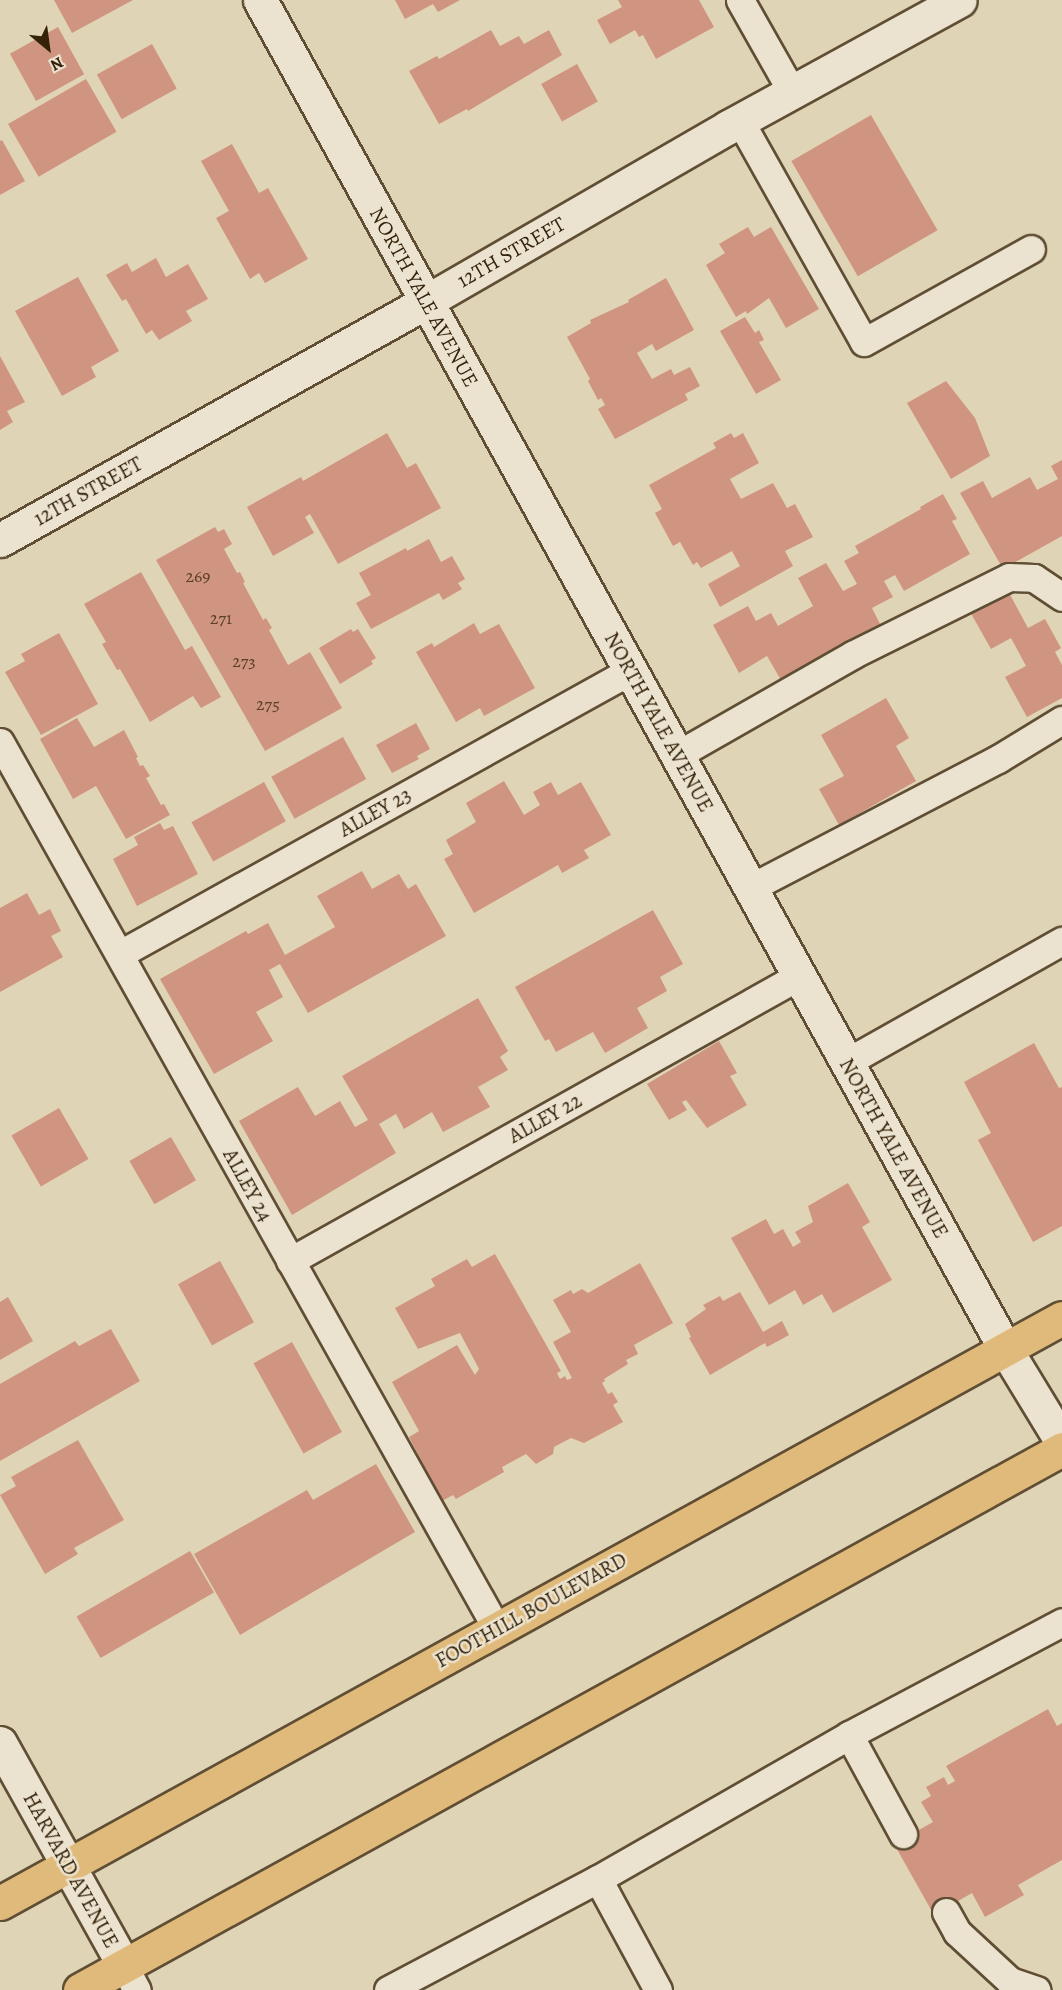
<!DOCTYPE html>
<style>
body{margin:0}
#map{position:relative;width:1062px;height:1990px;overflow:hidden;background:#e0d4b6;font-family:Alegreya,serif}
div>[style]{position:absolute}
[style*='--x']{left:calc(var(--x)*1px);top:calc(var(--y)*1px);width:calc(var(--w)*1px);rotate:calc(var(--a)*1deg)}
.building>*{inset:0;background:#d09580;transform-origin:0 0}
.roads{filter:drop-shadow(2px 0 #5f4e34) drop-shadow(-2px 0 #5f4e34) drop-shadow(0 2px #5f4e34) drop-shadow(0 -2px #5f4e34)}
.lane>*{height:27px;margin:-13.5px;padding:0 13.5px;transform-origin:13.5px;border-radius:13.5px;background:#ebe3d0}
.street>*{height:33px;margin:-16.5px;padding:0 16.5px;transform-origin:16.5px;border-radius:16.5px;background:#ebe3d0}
.primary>*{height:33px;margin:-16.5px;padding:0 16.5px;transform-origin:16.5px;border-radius:16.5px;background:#e0ba7b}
span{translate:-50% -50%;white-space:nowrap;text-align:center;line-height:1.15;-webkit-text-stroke:5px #ebe3d0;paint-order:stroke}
.number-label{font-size:18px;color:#5b3f27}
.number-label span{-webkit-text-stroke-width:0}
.street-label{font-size:21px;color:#342209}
.north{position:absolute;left:18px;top:18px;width:60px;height:60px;-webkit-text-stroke:4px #ebe3d0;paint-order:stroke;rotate:151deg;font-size:16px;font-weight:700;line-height:24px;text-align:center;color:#342209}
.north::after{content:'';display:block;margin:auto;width:21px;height:27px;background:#342209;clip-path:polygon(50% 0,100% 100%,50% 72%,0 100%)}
</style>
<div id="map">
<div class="building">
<div style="clip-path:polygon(54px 0,133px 0,72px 33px)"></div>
<div style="clip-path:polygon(395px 0,460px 0,438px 12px,433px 4px,405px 19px)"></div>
<div style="clip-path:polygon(618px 0,699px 0,714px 27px,656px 59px,643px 35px,639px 37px,635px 30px,610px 44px,597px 20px,622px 7px)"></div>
<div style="left:58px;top:27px;width:54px;height:55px;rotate:61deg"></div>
<div style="clip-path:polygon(491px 30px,500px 46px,519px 36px,524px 44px,549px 30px,562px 55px,468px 111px,467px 109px,439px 124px,409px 71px,437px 56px,439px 59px)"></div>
<div style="left:152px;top:44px;width:51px;height:63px;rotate:61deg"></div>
<div style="left:577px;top:64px;width:43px;height:41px;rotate:61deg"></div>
<div style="left:86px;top:79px;width:61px;height:90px;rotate:60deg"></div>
<div style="left:871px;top:115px;width:133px;height:92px;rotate:60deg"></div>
<div style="clip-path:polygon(2px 140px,25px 181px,0 195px,0 141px)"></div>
<div style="clip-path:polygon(232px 144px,259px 193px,268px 188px,308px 259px,265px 283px,259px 273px,250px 279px,216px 218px,229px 211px,201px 161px)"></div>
<div style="clip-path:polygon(748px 227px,754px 237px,771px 227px,819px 309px,786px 328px,769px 298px,747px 314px,746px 311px,736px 317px,706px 265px,725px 253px,719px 244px)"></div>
<div style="clip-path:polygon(156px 258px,166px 277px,188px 264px,208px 299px,186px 311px,192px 321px,159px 340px,152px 330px,146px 334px,126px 299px,122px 301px,106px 275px,127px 263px,132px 272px)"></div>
<div style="clip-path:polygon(78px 277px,119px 351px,91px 367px,96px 377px,62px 396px,15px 311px)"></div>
<div style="clip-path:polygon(666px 278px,694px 330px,656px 351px,652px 344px,637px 353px,652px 379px,671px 369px,674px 375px,690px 367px,700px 386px,685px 394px,688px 400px,615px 439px,598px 409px,605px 405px,601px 398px,598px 400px,588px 381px,590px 379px,567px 337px,591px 323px,590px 320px,629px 302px,628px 300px)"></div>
<div style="clip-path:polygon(745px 317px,755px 333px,759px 330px,764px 340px,759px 342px,781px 380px,756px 394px,720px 331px)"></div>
<div style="clip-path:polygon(0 356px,25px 402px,7px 411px,13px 422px,0 430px)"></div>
<div style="clip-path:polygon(946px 381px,975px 418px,990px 456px,951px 479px,907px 403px)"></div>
<div style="clip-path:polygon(387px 433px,407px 468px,416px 463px,441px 508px,338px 564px,310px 514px,305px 517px,314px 533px,273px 556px,247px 507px,301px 477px,303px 481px)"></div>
<div style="clip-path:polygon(731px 433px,734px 438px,743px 433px,759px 463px,730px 479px,741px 499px,773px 483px,787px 508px,795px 504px,813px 537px,785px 551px,793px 566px,720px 607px,708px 584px,740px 566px,732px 551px,701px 568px,697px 562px,693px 565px,680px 542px,673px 546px,655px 513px,662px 509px,649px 485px,716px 448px,713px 443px)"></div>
<div style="clip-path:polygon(1062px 460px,1062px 536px,1003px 569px,960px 493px,983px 481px,992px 498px,1030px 477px,1037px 490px,1058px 479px,1051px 466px)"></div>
<div style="clip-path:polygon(943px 494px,957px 519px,952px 521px,970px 554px,904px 591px,895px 575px,884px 581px,893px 597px,872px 608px,881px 626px,785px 687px,767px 656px,739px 673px,713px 625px,748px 606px,756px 621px,771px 613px,778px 626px,813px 606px,798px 578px,826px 563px,843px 591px,857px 584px,844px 561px,859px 553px,855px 546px,921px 509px,920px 507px)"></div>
<div style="clip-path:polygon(215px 527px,218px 532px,224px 529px,232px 544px,224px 549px,237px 573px,240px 572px,245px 582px,243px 583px,263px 620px,266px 618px,272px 628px,269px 630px,288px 665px,310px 652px,342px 708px,265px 751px,156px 560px)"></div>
<div style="clip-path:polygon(429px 539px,441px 562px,452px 556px,465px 579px,458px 583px,462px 589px,443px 600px,439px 593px,371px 629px,356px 603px,371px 595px,359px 573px,406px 548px,407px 551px)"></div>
<div style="clip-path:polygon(141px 572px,185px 650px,192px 646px,221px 697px,201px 708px,193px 696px,150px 722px,120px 669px,117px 670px,102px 644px,106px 642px,84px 604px)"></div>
<div style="clip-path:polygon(1007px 589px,1028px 628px,1045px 619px,1061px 648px,1055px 652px,1062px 665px,1062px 698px,1027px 717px,1005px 677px,1026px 666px,1011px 638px,991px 649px,969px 610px)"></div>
<div style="clip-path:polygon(474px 623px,480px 634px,499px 624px,535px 688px,484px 716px,480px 708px,456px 722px,416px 652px,432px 643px,434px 647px)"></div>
<div style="clip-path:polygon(351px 629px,353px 632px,358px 629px,376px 658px,371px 661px,373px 664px,340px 684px,319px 648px)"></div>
<div style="clip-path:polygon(59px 633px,98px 704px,41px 735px,5px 672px,25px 661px,21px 654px)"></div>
<div style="clip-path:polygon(886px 698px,909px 738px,896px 746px,916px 781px,839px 825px,819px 789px,844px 776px,821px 735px)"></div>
<div style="clip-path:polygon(77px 718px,94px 747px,124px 730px,138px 757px,136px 758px,140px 766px,143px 765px,150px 776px,146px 778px,161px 805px,164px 804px,170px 815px,126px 839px,96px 786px,73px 799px,40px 739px)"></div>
<div style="clip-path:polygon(416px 723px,430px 749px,417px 756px,419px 759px,392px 773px,376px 745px)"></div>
<div style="left:343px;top:737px;width:48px;height:82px;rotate:61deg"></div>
<div style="clip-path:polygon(504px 781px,524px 815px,540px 805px,533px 792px,551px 782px,558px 795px,581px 782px,611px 835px,584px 850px,589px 858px,562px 873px,558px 865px,474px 913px,444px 859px,453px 854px,446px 840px,476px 822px,466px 803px)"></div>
<div style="left:264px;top:782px;width:45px;height:83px;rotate:61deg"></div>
<div style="clip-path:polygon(160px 823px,164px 830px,173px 826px,198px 874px,137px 906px,113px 859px,138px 845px,134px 837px)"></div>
<div style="clip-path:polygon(362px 871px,372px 889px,399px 874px,408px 889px,416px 884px,446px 936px,308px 1013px,280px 964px,269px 970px,283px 997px,256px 1012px,273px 1041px,214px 1074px,160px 979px,246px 931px,248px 934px,268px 923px,285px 955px,335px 927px,317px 896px)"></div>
<div style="clip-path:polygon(27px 893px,39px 915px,50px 909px,61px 931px,51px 936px,63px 957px,0 992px,0 908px)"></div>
<div style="clip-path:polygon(653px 910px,683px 964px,660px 977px,667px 991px,637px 1008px,648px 1028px,605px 1053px,593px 1032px,556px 1052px,549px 1039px,545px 1041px,515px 987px)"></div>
<div style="clip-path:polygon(478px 998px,508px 1051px,500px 1057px,508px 1070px,478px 1087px,490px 1107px,443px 1132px,432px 1112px,404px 1129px,396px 1114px,379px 1124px,396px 1153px,292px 1215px,239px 1121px,298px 1087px,315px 1116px,340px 1101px,355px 1127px,368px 1120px,342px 1076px)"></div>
<div style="clip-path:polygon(719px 1041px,737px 1073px,730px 1076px,747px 1105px,707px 1128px,686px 1100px,682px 1102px,687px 1110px,669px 1120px,647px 1084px)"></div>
<div style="clip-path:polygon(1034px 1043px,1059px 1088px,1062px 1087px,1062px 1226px,1033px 1242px,978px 1140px,991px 1133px,964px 1082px)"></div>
<div style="left:59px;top:1108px;width:59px;height:55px;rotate:60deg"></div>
<div style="left:171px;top:1137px;width:50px;height:48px;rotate:60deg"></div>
<div style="clip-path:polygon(848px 1183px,870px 1222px,862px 1227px,892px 1280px,833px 1313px,822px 1294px,803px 1305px,795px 1290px,769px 1305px,731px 1238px,766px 1219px,774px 1234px,783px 1229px,793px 1247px,801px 1242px,795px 1232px,813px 1222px,808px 1206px)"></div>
<div style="clip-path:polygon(495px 1254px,561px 1371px,557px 1373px,560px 1379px,565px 1376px,567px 1380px,572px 1378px,553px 1342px,571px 1332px,553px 1300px,571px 1290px,573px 1294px,582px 1289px,588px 1293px,640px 1263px,673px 1323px,634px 1345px,638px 1354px,626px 1360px,628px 1364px,604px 1379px,605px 1381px,602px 1383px,608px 1394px,612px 1392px,618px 1402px,613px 1405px,623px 1422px,584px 1443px,571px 1438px,554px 1447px,553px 1454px,536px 1464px,526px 1454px,502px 1467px,504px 1472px,456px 1499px,453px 1495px,442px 1501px,409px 1437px,419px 1431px,392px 1382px,457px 1345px,475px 1375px,479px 1369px,460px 1333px,418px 1349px,395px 1308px,435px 1286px,431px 1279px,467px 1259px,472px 1267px)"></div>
<div style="left:220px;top:1261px;width:70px;height:48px;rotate:61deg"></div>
<div style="clip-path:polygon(740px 1292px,763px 1332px,782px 1321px,789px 1335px,767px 1347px,765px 1343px,710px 1375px,689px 1338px,691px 1337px,685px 1324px,706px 1309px,703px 1305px,720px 1296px,723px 1301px)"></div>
<div style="clip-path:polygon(8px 1297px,33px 1341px,0 1360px,0 1302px)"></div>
<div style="clip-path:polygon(111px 1329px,140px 1381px,0 1461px,0 1384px,75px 1341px,79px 1346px)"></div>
<div style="left:292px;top:1342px;width:103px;height:44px;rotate:61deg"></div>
<div style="clip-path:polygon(78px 1440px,124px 1520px,74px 1548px,78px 1554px,45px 1574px,0 1495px,16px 1486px,11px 1477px)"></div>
<div style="clip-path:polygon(376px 1464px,415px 1532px,240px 1635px,194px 1554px,307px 1490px,313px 1500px)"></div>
<div style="left:190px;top:1551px;width:48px;height:131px;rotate:60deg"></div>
<div style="clip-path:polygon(1048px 1709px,1057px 1726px,1062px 1723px,1062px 1860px,1018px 1885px,1024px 1895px,985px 1917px,972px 1893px,934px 1915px,894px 1844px,933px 1822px,921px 1802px,931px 1796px,926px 1787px,944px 1777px,948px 1785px,955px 1781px,946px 1766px)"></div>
</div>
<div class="roads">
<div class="lane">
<div style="--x:740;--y:0;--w:106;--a:60.5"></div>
<div style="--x:740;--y:121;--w:253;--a:60.7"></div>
<div style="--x:864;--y:342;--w:191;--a:-29.1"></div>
<div style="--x:0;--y:742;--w:1017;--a:60.74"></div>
<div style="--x:677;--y:755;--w:202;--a:-29.7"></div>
<div style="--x:852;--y:655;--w:175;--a:-26.4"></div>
<div style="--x:1009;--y:577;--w:25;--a:2"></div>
<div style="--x:1034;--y:578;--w:34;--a:34"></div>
<div style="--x:750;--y:888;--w:280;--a:-27.5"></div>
<div style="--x:998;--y:759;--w:75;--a:-31.4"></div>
<div style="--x:120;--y:954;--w:583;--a:-29.03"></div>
<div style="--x:847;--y:1062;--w:247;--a:-29.4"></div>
<div style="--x:290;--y:1261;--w:583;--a:-29.25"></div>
<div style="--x:849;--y:1735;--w:113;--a:61.4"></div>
<div style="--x:598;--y:1879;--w:126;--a:61.6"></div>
<div style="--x:946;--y:1912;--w:23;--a:61"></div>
<div style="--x:957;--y:1932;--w:72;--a:42.8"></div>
<div style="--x:1010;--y:1981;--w:28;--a:19"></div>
<div style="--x:124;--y:1966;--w:27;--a:62"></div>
<div style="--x:388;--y:1990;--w:238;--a:-27.9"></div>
<div style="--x:598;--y:1879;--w:289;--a:-29.8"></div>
<div style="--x:849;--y:1735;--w:241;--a:-27.9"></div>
</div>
<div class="street">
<div style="--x:260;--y:0;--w:1542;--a:61.08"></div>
<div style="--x:1006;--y:1350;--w:108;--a:58.7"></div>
<div style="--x:0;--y:540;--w:489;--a:-29.2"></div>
<div style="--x:427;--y:301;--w:348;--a:-30"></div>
<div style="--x:728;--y:127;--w:264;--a:-28.7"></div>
<div style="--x:0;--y:1743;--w:255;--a:60.9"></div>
</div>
<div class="primary">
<div style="--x:0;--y:1903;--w:1212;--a:-28.85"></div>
<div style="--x:80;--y:1990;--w:1121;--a:-28.85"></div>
</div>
</div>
<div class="number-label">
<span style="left:198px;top:576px">269</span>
<span style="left:221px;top:618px">271</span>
<span style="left:244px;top:661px">273</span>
<span style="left:268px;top:704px">275</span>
</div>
<div class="street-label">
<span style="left:511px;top:252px;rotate:-30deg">12TH STREET</span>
<span style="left:424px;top:297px;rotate:61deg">NORTH YALE AVENUE</span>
<span style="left:88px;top:491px;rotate:-29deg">12TH STREET</span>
<span style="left:659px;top:722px;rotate:61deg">NORTH YALE AVENUE</span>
<span style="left:375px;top:812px;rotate:-29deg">ALLEY 23</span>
<span style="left:545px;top:1118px;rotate:-29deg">ALLEY 22</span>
<span style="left:894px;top:1148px;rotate:61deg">NORTH YALE AVENUE</span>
<span style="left:248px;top:1185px;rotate:61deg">ALLEY 24</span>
<span style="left:531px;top:1610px;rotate:-29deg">FOOTHILL BOULEVARD</span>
<span style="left:71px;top:1870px;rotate:61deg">HARVARD AVENUE</span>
</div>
<div class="north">N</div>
</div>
